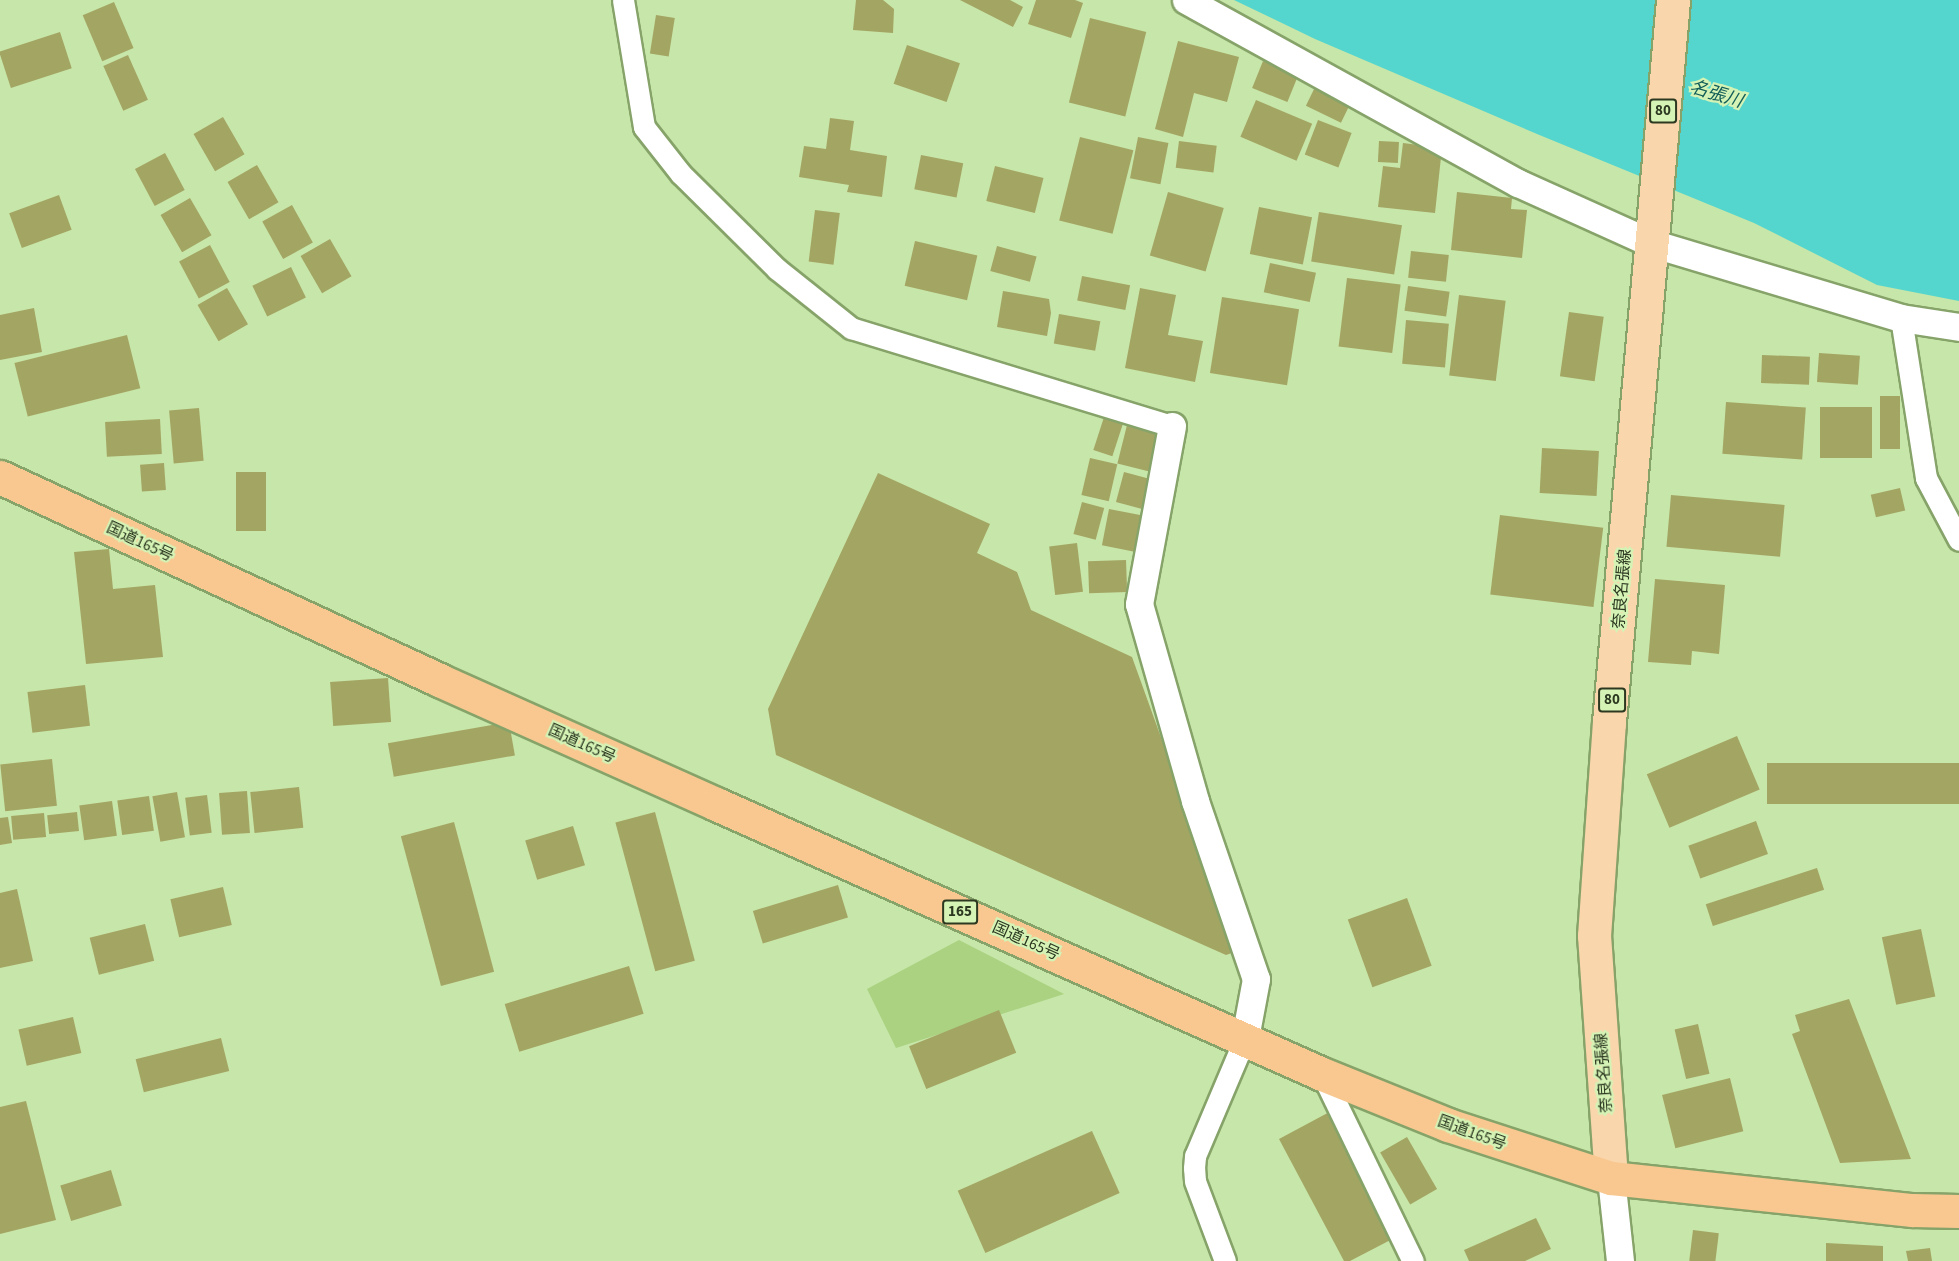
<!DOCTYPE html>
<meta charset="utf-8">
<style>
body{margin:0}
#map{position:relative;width:1959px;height:1261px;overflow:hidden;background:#c7e6a9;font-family:"Source Sans 3","Noto Sans JP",sans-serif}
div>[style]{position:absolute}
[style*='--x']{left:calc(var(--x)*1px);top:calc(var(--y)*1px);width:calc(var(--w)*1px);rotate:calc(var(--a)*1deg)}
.green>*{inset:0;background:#aad280}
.water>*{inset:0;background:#54d6cf}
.building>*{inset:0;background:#a3a563;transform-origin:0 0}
.roads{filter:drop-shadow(2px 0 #86a369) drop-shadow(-2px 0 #86a369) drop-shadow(0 2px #86a369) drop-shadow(0 -2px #86a369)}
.minor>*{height:21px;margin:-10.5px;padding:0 10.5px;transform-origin:10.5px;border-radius:10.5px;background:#fff}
.tertiary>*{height:27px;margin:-13.5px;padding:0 13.5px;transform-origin:13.5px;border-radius:13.5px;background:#fff}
.primary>*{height:33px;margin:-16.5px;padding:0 16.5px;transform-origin:16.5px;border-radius:16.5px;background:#fad6ac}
.trunk>*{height:33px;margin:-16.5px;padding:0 16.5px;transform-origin:16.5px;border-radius:16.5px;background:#f8c890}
span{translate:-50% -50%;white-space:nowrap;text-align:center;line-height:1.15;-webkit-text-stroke:4.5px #d4f3b5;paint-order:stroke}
.shield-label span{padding:2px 4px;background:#d4f3b5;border:2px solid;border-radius:4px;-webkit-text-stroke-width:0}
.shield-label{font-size:15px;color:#2c3820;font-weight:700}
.street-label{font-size:16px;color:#2c3820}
.water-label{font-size:18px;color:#125d59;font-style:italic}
</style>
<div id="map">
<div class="green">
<div style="clip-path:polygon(959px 940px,1064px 994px,896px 1048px,867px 989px)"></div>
</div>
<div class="water">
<div style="clip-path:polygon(1234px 0,1959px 0,1959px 301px,1877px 285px,1754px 223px,1537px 134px,1315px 39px)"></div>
</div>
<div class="building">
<div style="clip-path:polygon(856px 0,883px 0,894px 9px,893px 33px,853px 30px)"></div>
<div style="clip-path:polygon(960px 0,1010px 0,1023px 7px,1013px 27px)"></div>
<div style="clip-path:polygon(1036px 0,1075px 0,1083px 3px,1071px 38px,1028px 24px)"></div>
<div style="left:114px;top:2px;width:50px;height:34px;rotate:67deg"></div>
<div style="left:656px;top:15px;width:19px;height:39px;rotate:9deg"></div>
<div style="left:1090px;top:18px;width:58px;height:87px;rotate:14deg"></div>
<div style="left:60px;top:32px;width:38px;height:64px;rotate:72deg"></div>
<div style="clip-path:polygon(1178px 41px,1239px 57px,1227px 102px,1194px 93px,1183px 137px,1155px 129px)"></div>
<div style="left:907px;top:45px;width:56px;height:41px;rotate:19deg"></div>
<div style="left:128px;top:55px;width:49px;height:27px;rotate:66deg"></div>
<div style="left:1263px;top:61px;width:38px;height:29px;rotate:22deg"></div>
<div style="left:1316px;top:85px;width:39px;height:23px;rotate:26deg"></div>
<div style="left:1256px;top:100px;width:61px;height:40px;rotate:23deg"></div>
<div style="left:223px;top:117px;width:43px;height:34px;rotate:60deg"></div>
<div style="clip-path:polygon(830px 118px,854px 121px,850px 150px,887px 156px,882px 197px,847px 192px,849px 185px,799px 177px,804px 146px,826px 149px)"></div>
<div style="left:1318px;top:120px;width:36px;height:37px;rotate:21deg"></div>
<div style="left:1080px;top:137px;width:55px;height:86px;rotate:14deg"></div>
<div style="left:1138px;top:137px;width:31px;height:42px;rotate:11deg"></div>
<div style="left:1179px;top:141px;width:38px;height:27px;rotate:7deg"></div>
<div style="left:1379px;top:141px;width:20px;height:21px;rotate:3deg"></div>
<div style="clip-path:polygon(1403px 143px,1442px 148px,1435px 213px,1378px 207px,1383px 166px,1400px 168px)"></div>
<div style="left:165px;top:153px;width:42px;height:34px;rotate:62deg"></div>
<div style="left:921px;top:155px;width:43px;height:35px;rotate:11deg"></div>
<div style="left:257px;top:165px;width:43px;height:34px;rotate:60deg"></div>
<div style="left:995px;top:166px;width:50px;height:36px;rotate:14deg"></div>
<div style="left:1168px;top:192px;width:58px;height:66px;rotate:16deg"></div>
<div style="clip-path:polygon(1457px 192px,1512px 198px,1511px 209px,1527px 210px,1522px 258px,1451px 250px)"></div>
<div style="left:59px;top:195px;width:37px;height:53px;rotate:70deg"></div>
<div style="left:190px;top:198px;width:43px;height:34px;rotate:60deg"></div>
<div style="left:292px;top:205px;width:43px;height:34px;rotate:61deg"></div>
<div style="left:1259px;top:207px;width:54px;height:48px;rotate:11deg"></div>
<div style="left:815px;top:210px;width:25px;height:52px;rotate:7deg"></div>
<div style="left:1319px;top:212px;width:84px;height:50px;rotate:9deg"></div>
<div style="left:330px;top:239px;width:43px;height:34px;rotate:60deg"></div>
<div style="left:915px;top:241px;width:64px;height:46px;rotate:13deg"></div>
<div style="left:210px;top:245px;width:42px;height:35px;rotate:62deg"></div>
<div style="left:997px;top:246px;width:41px;height:26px;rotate:15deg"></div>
<div style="left:1411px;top:251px;width:38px;height:27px;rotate:6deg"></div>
<div style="left:1270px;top:263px;width:47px;height:30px;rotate:12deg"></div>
<div style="left:291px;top:267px;width:34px;height:43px;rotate:64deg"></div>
<div style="left:1082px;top:276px;width:49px;height:25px;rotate:11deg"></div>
<div style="left:1347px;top:278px;width:54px;height:69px;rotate:7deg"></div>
<div style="left:1408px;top:286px;width:42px;height:25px;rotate:8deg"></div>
<div style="left:227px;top:288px;width:42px;height:34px;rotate:60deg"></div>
<div style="clip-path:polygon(1140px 288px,1176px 295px,1168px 335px,1203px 341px,1195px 382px,1125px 368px)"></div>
<div style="clip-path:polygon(1003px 291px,1049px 299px,1051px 313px,1047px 336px,997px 327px)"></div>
<div style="left:1459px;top:295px;width:47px;height:81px;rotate:7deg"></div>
<div style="left:1222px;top:297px;width:78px;height:77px;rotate:9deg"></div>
<div style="clip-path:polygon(34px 308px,42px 352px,0 360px,0 315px)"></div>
<div style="left:1569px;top:312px;width:35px;height:65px;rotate:8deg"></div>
<div style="left:1059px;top:314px;width:42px;height:30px;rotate:10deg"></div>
<div style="left:1406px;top:320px;width:43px;height:44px;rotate:5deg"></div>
<div style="left:127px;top:335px;width:55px;height:116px;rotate:76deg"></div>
<div style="left:1819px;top:353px;width:41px;height:29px;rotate:4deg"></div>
<div style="left:1762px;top:355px;width:48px;height:28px;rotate:2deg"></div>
<div style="left:1880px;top:396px;width:20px;height:53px"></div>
<div style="left:1726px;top:402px;width:80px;height:52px;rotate:4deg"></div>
<div style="left:1820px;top:407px;width:52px;height:51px"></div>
<div style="left:199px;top:408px;width:53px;height:30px;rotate:85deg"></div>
<div style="left:1106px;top:411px;width:20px;height:41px;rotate:18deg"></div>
<div style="left:1129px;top:417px;width:38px;height:48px;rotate:14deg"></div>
<div style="left:160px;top:419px;width:35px;height:55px;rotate:87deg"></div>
<div style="left:1542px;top:448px;width:57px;height:45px;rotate:3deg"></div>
<div style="left:1090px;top:458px;width:28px;height:38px;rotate:13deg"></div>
<div style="left:164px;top:463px;width:27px;height:24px;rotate:86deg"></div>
<div style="left:236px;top:472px;width:30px;height:59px"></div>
<div style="left:1124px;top:472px;width:30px;height:31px;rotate:15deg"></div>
<div style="clip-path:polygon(878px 473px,990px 524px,977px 553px,1017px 572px,1031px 610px,1132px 657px,1238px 951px,1226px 955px,776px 755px,768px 709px)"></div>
<div style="left:1900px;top:488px;width:23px;height:30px;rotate:77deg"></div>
<div style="left:1671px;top:495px;width:114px;height:52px;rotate:5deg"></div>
<div style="left:1082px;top:502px;width:23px;height:33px;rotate:15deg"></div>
<div style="left:1109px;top:509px;width:37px;height:37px;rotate:11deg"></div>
<div style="left:1500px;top:515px;width:104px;height:80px;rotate:7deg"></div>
<div style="left:1077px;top:543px;width:49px;height:28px;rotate:83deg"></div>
<div style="clip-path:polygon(109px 549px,113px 589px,155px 585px,163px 657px,86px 664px,74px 552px)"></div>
<div style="left:1126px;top:560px;width:32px;height:38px;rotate:88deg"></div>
<div style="clip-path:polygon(1655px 579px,1725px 585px,1719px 654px,1692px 651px,1691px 665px,1648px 662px)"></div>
<div style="left:388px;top:678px;width:44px;height:58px;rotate:86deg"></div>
<div style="left:85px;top:685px;width:41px;height:58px;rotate:83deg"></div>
<div style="left:509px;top:722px;width:34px;height:123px;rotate:80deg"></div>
<div style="left:1737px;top:736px;width:58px;height:98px;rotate:67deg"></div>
<div style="left:52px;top:759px;width:47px;height:52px;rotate:84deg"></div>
<div style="left:1959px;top:763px;width:41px;height:192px;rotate:90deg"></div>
<div style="left:299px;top:787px;width:41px;height:49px;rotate:84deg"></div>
<div style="left:247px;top:791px;width:42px;height:28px;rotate:86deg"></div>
<div style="left:177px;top:792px;width:46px;height:25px;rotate:80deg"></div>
<div style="left:207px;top:795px;width:38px;height:22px;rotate:83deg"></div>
<div style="left:149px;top:796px;width:35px;height:32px;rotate:82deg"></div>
<div style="left:112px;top:801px;width:35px;height:33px;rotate:82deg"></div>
<div style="left:77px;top:812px;width:19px;height:30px;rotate:84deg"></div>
<div style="left:655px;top:812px;width:154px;height:41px;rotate:75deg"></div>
<div style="left:44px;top:813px;width:24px;height:33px;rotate:85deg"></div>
<div style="clip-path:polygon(8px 817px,12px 843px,0 845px,0 818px)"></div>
<div style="left:1756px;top:821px;width:35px;height:72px;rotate:70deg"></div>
<div style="left:454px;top:822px;width:155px;height:55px;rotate:75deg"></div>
<div style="left:573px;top:826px;width:41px;height:50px;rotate:73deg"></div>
<div style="left:1817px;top:868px;width:23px;height:117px;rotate:72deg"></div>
<div style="left:838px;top:885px;width:34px;height:89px;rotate:73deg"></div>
<div style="left:223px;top:887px;width:39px;height:54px;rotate:77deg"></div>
<div style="clip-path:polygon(17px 889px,33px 961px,0 968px,0 893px)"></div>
<div style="left:1407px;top:898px;width:72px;height:63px;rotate:70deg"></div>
<div style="left:145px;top:924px;width:38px;height:57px;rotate:76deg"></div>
<div style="left:1921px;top:929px;width:69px;height:40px;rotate:78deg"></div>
<div style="left:629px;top:966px;width:50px;height:130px;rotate:73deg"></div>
<div style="clip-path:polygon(1849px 999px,1911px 1159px,1840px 1163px,1792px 1034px,1800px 1031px,1795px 1015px)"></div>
<div style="left:999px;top:1010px;width:46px;height:97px;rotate:68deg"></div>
<div style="left:73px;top:1017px;width:37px;height:56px;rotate:77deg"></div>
<div style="left:1698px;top:1024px;width:51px;height:24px;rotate:77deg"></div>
<div style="left:221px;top:1038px;width:34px;height:88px;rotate:76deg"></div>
<div style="left:1730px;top:1078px;width:55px;height:70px;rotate:76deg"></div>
<div style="clip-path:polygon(26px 1101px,56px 1220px,0 1234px,0 1107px)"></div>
<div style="clip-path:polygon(1335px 1109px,1402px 1234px,1350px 1261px,1344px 1261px,1279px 1139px)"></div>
<div style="left:1092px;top:1131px;width:68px;height:147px;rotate:66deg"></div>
<div style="left:1407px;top:1137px;width:60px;height:31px;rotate:60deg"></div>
<div style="left:111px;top:1170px;width:37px;height:53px;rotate:73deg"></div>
<div style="clip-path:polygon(1536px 1218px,1551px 1249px,1525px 1261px,1469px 1261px,1464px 1250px)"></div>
<div style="left:1693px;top:1230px;width:26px;height:31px;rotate:7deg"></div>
<div style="clip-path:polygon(1826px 1243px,1883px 1246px,1883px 1261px,1826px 1261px)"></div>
<div style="clip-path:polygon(1930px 1248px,1932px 1261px,1908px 1261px,1906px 1251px)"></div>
</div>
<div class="roads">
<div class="minor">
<div style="--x:623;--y:0;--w:129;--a:80.6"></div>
<div style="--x:644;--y:127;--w:60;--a:51.8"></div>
<div style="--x:681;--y:174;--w:135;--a:44.7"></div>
<div style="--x:777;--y:269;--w:95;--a:38.6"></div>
<div style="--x:851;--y:328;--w:336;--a:17"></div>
<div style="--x:1901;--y:318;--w:162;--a:81.1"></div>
<div style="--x:1926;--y:478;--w:70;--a:62"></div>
<div style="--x:1322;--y:1074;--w:208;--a:64.1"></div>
<div style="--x:1225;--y:1261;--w:85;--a:-110.6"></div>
<div style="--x:1195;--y:1181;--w:13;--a:-94"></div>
<div style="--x:1194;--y:1168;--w:12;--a:-85"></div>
<div style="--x:1195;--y:1156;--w:128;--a:-67"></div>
</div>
<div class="tertiary">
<div style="--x:1186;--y:0;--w:379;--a:28.9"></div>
<div style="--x:1518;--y:183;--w:146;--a:24.3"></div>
<div style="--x:1651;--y:243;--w:261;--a:16.7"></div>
<div style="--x:1901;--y:318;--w:59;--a:8.8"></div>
<div style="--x:1172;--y:426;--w:181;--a:100.5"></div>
<div style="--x:1139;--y:604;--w:205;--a:74.1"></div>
<div style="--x:1195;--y:801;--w:188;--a:71.1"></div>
<div style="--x:1256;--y:979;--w:60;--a:100.6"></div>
<div style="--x:1611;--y:1178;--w:83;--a:83.8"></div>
</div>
<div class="primary">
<div style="--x:1611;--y:1178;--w:243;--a:-94"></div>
<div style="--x:1594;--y:936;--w:215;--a:-86"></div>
<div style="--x:1609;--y:722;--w:725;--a:-84.93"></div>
</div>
<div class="trunk">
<div style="--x:0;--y:477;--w:484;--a:24.8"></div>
<div style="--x:439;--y:680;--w:303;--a:24.1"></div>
<div style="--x:716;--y:804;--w:663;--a:24.02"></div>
<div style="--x:1322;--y:1074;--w:136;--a:22"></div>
<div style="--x:1448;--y:1125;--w:171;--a:18"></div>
<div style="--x:1611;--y:1178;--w:303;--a:6.1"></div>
<div style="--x:1912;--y:1210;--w:47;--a:1.2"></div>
</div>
</div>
<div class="shield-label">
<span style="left:1663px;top:111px">80</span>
<span style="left:1612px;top:700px">80</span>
<span style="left:960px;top:912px">165</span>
</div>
<div class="street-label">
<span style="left:140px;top:542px;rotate:25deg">国道165号</span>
<span style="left:1622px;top:589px;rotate:-85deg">奈良名張線</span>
<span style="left:582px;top:744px;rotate:24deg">国道165号</span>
<span style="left:1026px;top:941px;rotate:24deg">国道165号</span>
<span style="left:1604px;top:1073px;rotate:-94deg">奈良名張線</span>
<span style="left:1472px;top:1133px;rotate:20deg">国道165号</span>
</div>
<div class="water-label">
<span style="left:1716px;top:95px;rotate:17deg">名張川</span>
</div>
</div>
